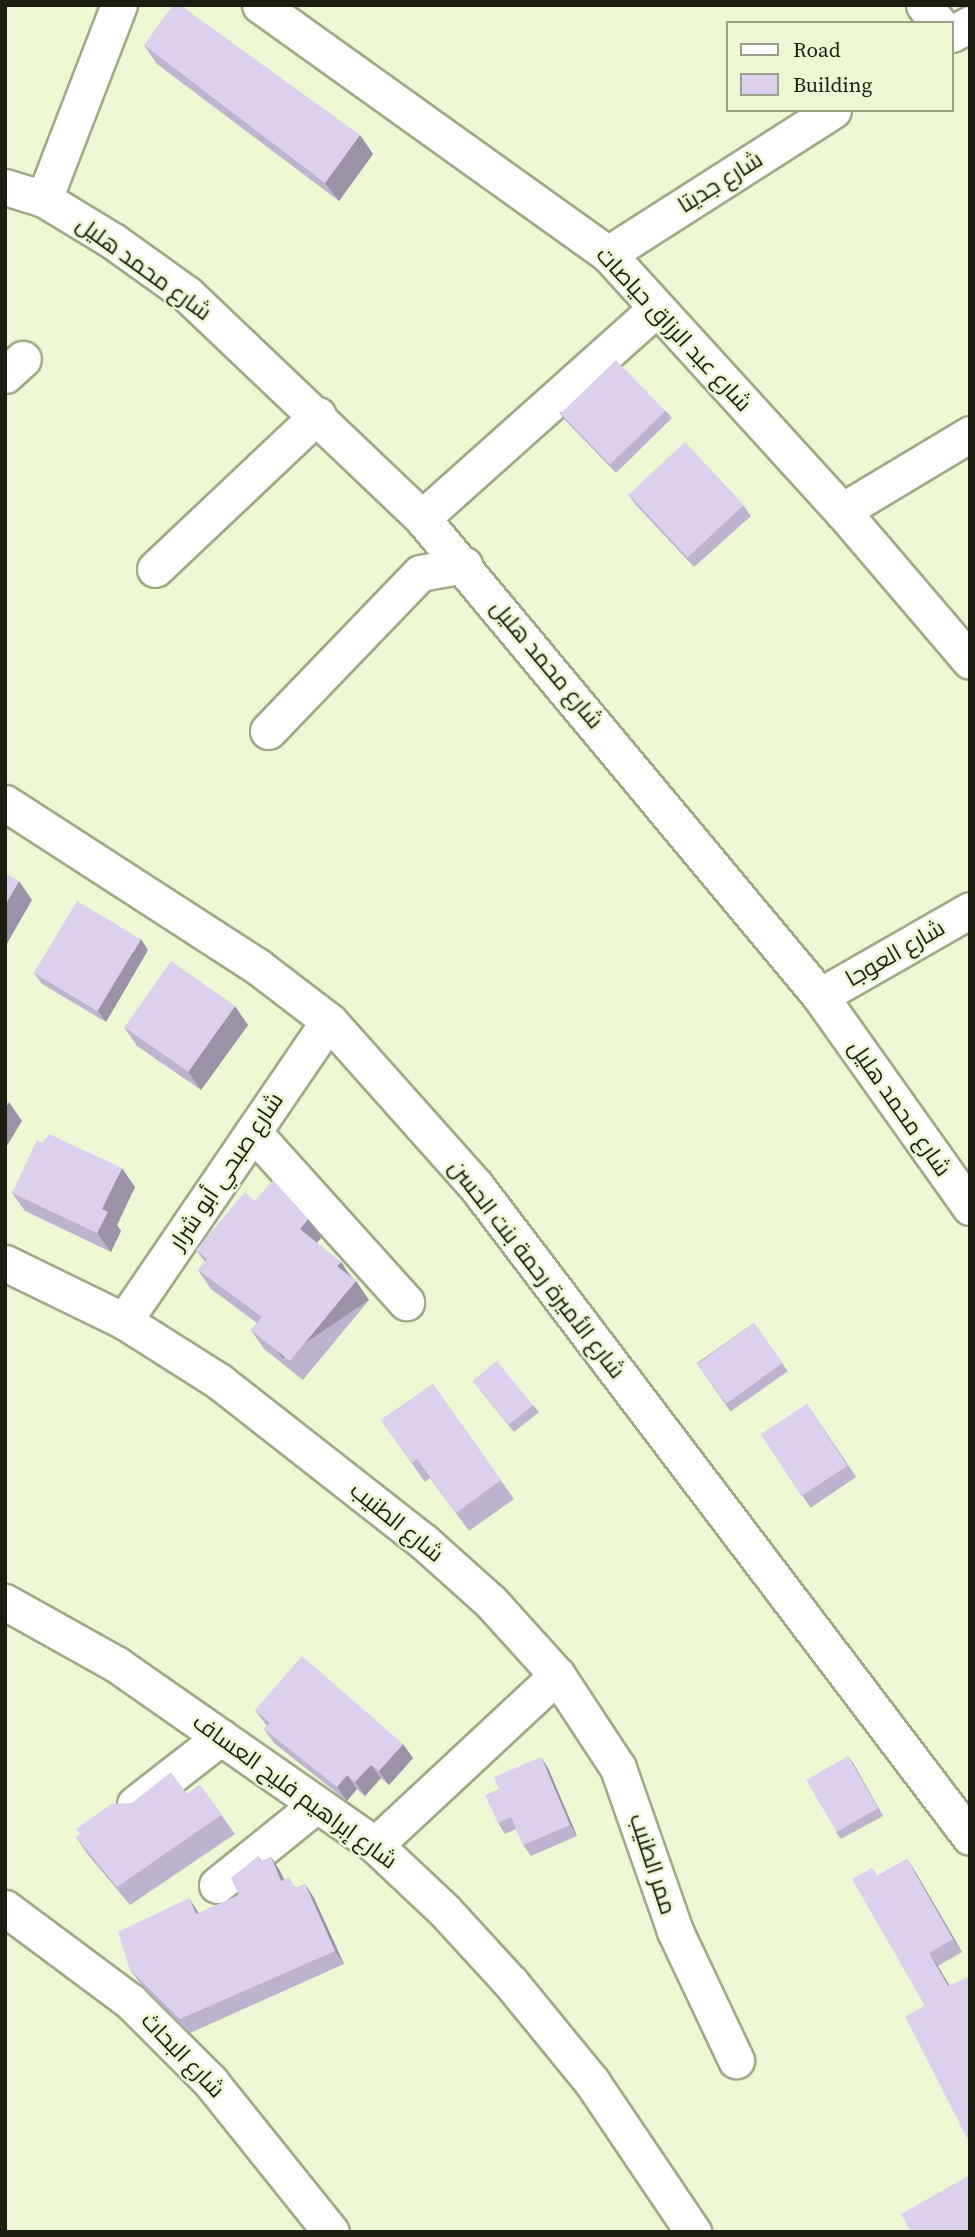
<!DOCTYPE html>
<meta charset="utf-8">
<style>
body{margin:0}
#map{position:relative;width:975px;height:2237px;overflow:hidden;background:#edf7d3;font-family:"Source Serif 4",Cairo,serif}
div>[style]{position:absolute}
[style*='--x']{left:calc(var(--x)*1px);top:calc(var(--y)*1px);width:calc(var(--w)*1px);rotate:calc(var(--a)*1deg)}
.roads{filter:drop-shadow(2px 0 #9fa987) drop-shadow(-2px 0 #9fa987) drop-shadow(0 2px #9fa987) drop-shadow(0 -2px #9fa987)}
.minor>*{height:35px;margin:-17.5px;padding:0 17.5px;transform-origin:17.5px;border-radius:17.5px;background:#fff}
.wall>*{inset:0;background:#beb3ce;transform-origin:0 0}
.shaded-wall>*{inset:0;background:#9b92a7;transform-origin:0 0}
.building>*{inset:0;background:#ddd0ef;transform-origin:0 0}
span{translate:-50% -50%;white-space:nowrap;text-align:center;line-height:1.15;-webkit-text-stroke:5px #edf7d3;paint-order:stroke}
.street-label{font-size:23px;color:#1b1e11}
.frame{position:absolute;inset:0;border:7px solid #1b1e11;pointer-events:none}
.legend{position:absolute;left:726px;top:21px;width:228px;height:91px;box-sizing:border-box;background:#edf7d3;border:2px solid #99a085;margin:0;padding:9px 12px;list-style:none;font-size:21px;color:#1b1e11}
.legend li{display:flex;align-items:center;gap:14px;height:35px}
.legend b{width:35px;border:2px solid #99a085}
</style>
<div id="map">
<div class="roads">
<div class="minor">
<div style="--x:260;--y:5;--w:428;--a:35.6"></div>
<div style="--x:608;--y:254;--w:348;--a:47.7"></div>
<div style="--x:842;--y:511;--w:197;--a:49.5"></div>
<div style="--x:924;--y:5;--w:23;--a:52"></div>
<div style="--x:952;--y:34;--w:21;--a:-29"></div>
<div style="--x:5;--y:187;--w:41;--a:17.1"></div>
<div style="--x:44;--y:199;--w:81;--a:31.3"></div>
<div style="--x:113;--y:241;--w:91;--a:35.6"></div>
<div style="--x:187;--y:294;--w:325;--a:43.6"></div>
<div style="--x:422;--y:518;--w:622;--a:50.22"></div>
<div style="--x:820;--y:996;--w:259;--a:54.6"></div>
<div style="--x:44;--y:199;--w:208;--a:-68.9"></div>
<div style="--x:608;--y:254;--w:267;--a:-32.6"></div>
<div style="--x:5;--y:375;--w:24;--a:-42"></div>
<div style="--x:842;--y:511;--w:149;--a:-31"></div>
<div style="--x:422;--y:518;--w:312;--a:-41.8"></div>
<div style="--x:155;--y:569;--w:224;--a:-43.4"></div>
<div style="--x:268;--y:731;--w:219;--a:-46.1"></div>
<div style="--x:420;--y:573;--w:45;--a:-10.3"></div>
<div style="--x:5;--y:803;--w:300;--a:32.9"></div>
<div style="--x:257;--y:966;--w:91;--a:37.4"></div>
<div style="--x:329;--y:1021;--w:221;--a:48.3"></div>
<div style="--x:476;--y:1186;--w:817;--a:52.81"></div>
<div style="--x:820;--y:996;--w:173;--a:-29.8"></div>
<div style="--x:253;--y:1132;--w:229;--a:48"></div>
<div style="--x:5;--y:1263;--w:132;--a:26"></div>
<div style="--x:124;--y:1321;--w:114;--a:32.4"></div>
<div style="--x:220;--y:1382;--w:258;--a:38.1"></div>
<div style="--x:423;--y:1541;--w:91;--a:41.9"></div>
<div style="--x:491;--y:1602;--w:98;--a:47.9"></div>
<div style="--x:557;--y:1675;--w:111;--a:56.7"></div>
<div style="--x:618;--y:1768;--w:173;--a:70.7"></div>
<div style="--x:675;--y:1931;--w:143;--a:64.7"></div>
<div style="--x:124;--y:1321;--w:363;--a:-55.7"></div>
<div style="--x:5;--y:1602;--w:127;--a:29.2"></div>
<div style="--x:116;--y:1664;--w:316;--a:34.9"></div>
<div style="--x:375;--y:1845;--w:96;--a:43.3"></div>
<div style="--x:445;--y:1911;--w:98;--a:47.5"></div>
<div style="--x:511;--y:1983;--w:128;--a:50.7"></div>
<div style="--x:592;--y:2082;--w:181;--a:56"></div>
<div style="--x:135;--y:1804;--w:109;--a:-37.9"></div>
<div style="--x:375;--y:1845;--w:249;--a:-43"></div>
<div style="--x:217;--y:1885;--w:127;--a:-38.9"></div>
<div style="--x:5;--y:1908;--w:157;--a:36.7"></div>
<div style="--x:131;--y:2002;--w:112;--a:45"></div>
<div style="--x:210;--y:2081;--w:193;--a:51.3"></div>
</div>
</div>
<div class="wall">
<div style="clip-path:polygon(144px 45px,373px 154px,339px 201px,157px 64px)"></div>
<div style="clip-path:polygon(666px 411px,672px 418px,616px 473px,564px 419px,559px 412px)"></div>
<div style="clip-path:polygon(628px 494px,743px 505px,751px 516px,694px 567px,636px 505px)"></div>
<div style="clip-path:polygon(148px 950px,106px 1022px,42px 984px,34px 973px)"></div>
<div style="clip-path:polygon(248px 1025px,201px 1090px,137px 1046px,124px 1027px)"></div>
<div style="clip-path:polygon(42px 1143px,135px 1187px,117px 1225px,121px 1231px,111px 1252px,25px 1211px,12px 1193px)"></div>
<div style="clip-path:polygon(255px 1201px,321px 1238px,317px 1243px,356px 1281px,369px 1300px,303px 1380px,264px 1349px,251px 1330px,257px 1323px,211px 1289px,198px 1270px,205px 1262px,196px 1250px)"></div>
<div style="left:754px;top:1323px;width:59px;height:70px;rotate:55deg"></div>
<div style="clip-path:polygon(473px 1381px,533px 1405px,539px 1412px,514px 1432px)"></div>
<div style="clip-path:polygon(433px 1384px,514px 1499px,469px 1531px,430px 1478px,425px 1482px,381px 1420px)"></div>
<div style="left:807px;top:1404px;width:88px;height:55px;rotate:56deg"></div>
<div style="clip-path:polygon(255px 1710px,413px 1758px,389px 1785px,381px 1778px,365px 1796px,357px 1789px,347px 1801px,274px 1743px,264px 1729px,267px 1726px)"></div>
<div style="clip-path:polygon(848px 1756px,883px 1816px,841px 1839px,836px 1832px)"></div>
<div style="clip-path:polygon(548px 1768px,577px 1836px,531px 1856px,523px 1845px,516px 1829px,505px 1834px,498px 1823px)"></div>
<div style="clip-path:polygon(200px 1785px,235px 1834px,130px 1905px,89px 1856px,76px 1837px,132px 1803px,187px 1794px)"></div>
<div style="clip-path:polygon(258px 1856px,262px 1861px,271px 1857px,280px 1871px,284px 1879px,296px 1888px,305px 1884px,314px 1898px,344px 1964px,190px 2033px,140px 1983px,130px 1970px,199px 1913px,239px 1895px)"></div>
<div style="clip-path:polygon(907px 1859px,916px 1873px,962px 1952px,938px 1966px,925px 2006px,872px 1868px,877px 1876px)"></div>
</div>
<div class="shaded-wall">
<div style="clip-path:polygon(360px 135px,373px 154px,339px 201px,325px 183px)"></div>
<div style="clip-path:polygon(19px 881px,32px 900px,5px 947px,5px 905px)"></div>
<div style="clip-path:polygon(141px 939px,148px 950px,106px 1022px,98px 1011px)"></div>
<div style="clip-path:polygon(235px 1006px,248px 1025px,201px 1090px,188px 1072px)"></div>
<div style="clip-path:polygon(9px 1102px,22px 1121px,5px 1149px,5px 1109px)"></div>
<div style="clip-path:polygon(122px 1168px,135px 1187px,117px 1225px,121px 1231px,111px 1252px,97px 1233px,102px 1209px)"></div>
<div style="clip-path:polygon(308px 1219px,321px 1238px,313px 1247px,300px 1229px)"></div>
<div style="clip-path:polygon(341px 1262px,354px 1281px,337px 1266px)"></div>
<div style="left:356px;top:1281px;width:23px;height:104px;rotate:56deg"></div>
<div style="clip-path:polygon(403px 1744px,413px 1758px,389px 1785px,379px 1771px)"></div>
<div style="clip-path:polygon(848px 1756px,853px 1763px,883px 1816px,878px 1808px)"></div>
<div style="clip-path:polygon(541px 1757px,548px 1768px,577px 1836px,570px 1825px)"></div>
<div style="clip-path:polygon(371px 1765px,381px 1778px,365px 1796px,355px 1782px)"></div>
<div style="clip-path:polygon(347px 1775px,357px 1789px,347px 1801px,337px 1787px)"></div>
<div style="clip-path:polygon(271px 1857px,280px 1871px,291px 1894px,281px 1881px)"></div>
<div style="clip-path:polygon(907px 1859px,916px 1873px,962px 1952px,953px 1939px)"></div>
<div style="clip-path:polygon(305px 1884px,314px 1898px,344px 1964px,335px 1951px)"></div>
<div style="clip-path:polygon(189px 1898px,198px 1912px,205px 1928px,196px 1914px)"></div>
<div style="clip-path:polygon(929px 1953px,938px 1966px,958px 2000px,948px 1986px)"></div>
</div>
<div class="building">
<div style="clip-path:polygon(173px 5px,180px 5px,360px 135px,325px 183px,144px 45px)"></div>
<div style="left:616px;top:360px;width:71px;height:77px;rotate:46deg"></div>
<div style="left:685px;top:442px;width:86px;height:77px;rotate:47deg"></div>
<div style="clip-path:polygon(5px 873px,19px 881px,5px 905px)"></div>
<div style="left:77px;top:901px;width:74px;height:84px;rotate:31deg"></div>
<div style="left:171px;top:961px;width:78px;height:81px;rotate:35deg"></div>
<div style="clip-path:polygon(5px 1100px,9px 1102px,5px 1109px)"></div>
<div style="clip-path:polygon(49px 1134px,122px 1168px,102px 1209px,108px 1212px,97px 1233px,12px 1193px,37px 1140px,42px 1143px)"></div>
<div style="clip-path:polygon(273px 1180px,308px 1219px,300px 1229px,341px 1262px,337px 1266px,356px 1281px,290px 1361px,251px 1330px,262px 1317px,198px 1270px,207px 1259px,196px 1250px,245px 1192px,255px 1201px)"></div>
<div style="left:754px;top:1323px;width:49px;height:70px;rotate:54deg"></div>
<div style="left:497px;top:1361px;width:57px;height:31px;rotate:51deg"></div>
<div style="clip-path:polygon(433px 1384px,501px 1480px,456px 1513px,417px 1459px,412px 1463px,381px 1420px)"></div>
<div style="left:807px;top:1404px;width:74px;height:55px;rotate:57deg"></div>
<div style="clip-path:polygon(302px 1656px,403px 1744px,379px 1771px,371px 1765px,355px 1782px,347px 1775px,337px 1787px,264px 1729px,270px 1723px,255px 1710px)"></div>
<div style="left:848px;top:1756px;width:60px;height:48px;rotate:60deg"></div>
<div style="clip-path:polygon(541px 1757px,570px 1825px,523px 1845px,511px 1817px,498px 1823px,485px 1795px,499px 1789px,494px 1777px)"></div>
<div style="clip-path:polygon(171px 1772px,187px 1794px,200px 1785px,221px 1815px,117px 1887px,76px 1837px,80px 1834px,76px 1829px,111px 1804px,132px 1803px)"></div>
<div style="clip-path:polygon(258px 1856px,261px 1862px,271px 1857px,281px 1881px,289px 1877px,295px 1889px,305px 1884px,335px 1951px,180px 2019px,130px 1970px,118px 1932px,189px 1898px,196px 1914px,239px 1895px,231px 1878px)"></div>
<div style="clip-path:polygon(907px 1859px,953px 1939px,929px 1953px,948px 1986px,970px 1976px,970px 2144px,905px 2016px,925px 2006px,852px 1879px,872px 1868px,877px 1876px)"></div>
<div style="clip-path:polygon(970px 2175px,970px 2232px,911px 2232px,901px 2214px)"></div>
</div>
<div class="street-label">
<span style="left:720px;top:182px;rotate:-32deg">شارع جديتا</span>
<span style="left:144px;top:268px;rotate:36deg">شارع محمد هليل</span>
<span style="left:674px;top:329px;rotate:47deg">شارع عبد الرزاق حياصات</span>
<span style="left:547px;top:664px;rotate:50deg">شارع محمد هليل</span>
<span style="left:895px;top:953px;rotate:-30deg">شارع العوجا</span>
<span style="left:900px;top:1108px;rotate:55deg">شارع محمد هليل</span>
<span style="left:226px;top:1171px;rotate:-56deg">شارع صبحي أبو شرار</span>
<span style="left:537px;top:1269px;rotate:52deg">شارع الأميرة رحمة بنت الحسن</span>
<span style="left:397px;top:1522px;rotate:39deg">شارع الطنيب</span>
<span style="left:295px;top:1791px;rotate:36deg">شارع إبراهيم فليح العساف</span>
<span style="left:653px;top:1864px;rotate:72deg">ممر الطنيب</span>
<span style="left:183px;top:2055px;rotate:46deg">شارع البحاث</span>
</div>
<div class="frame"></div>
<ul class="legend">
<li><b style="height:9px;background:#fff"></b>Road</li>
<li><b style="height:19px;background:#ddd0ef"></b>Building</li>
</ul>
</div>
